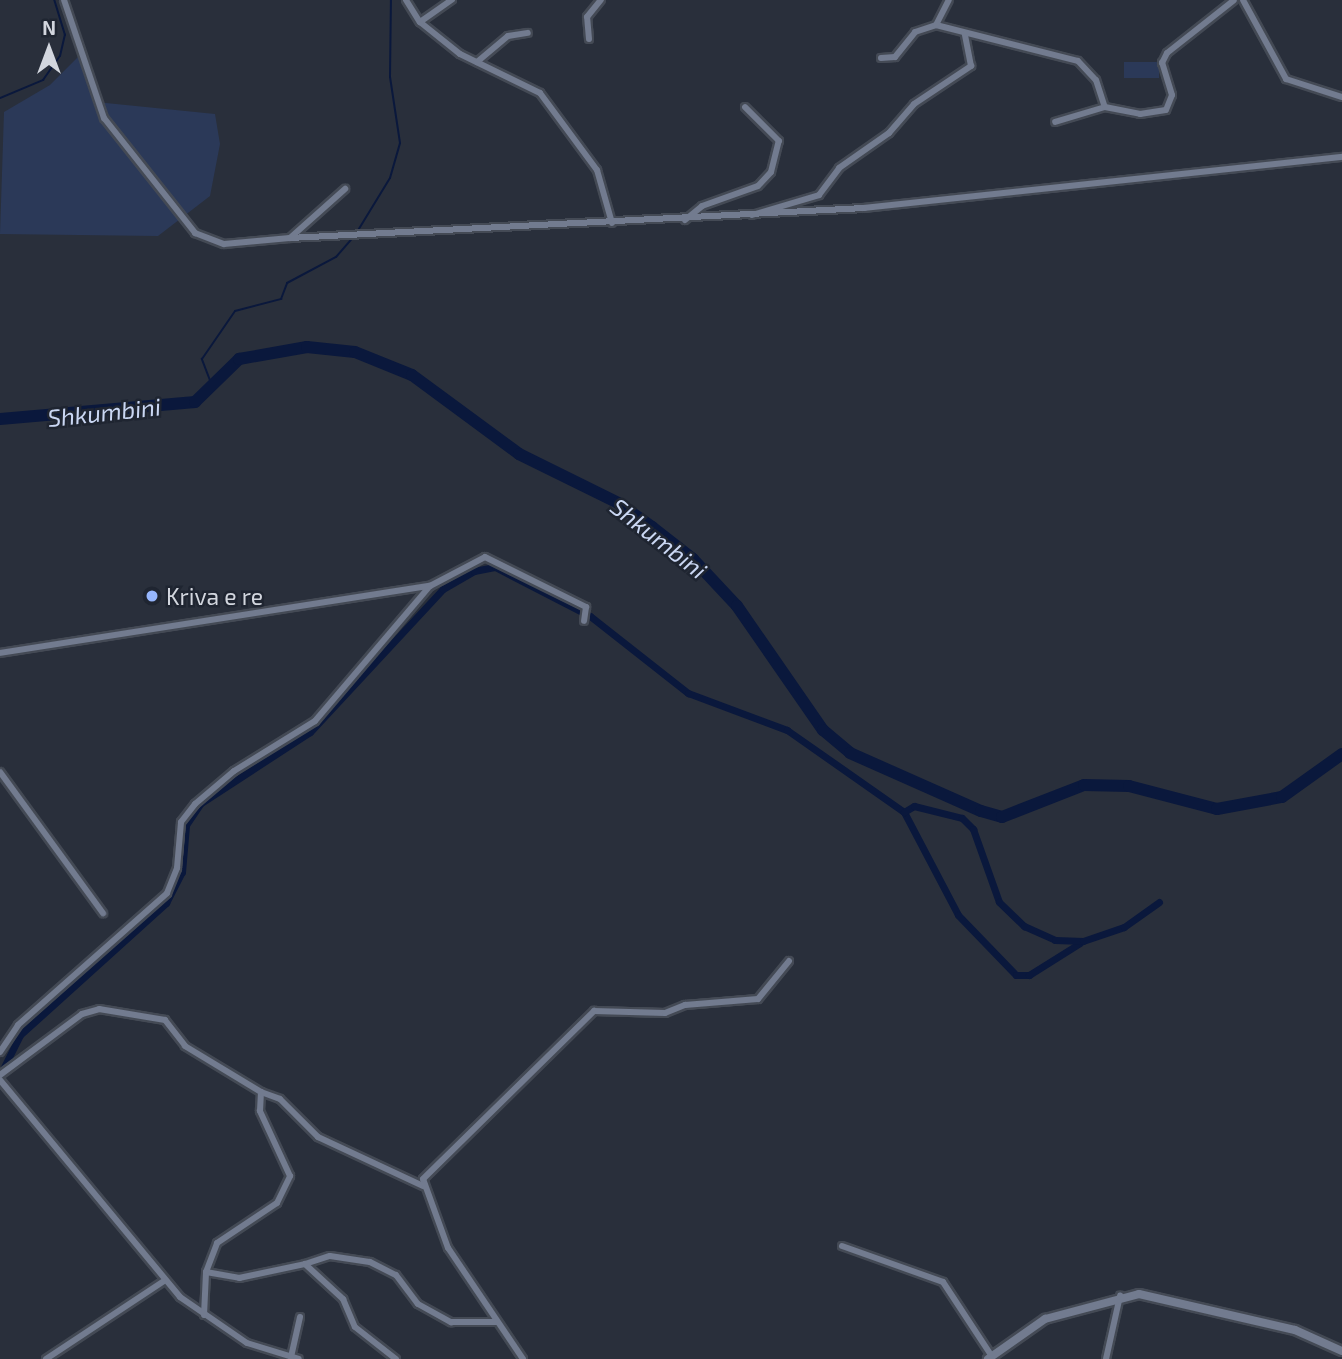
<!DOCTYPE html>
<style>
body{margin:0}
#map{position:relative;width:1342px;height:1359px;overflow:hidden;background:#292f3b;font-family:"Exo 2",sans-serif}
div>[style]{position:absolute}
[style*='--x']{left:calc(var(--x)*1px);top:calc(var(--y)*1px);width:calc(var(--w)*1px);rotate:calc(var(--a)*1deg)}
.green>*{inset:0;background:#2b3958;transform-origin:0 0}
.stream>*{height:2px;margin:-1px;padding:0 1px;transform-origin:1px;border-radius:1px;background:#0a183c}
.canal>*{height:7px;margin:-3.5px;padding:0 3.5px;transform-origin:3.5px;border-radius:3.5px;background:#0a183c}
.river>*{height:12px;margin:-6px;padding:0 6px;transform-origin:6px;border-radius:6px;background:#0a183c}
.roads{filter:drop-shadow(2px 0 #444a55) drop-shadow(-2px 0 #444a55) drop-shadow(0 2px #444a55) drop-shadow(0 -2px #444a55)}
.minor>*{height:6px;margin:-3px;padding:0 3px;transform-origin:3px;border-radius:3px;background:#727b8f}
.tertiary>*{height:8px;margin:-4px;padding:0 4px;transform-origin:4px;border-radius:4px;background:#727b8f}
.dots>*{width:19px;height:19px;translate:-50% -50%;box-sizing:border-box;border:4px solid #1f2531;border-radius:50%}
span{translate:-50% -50%;white-space:nowrap;text-align:center;line-height:1.15;-webkit-text-stroke:5px #1f2531;paint-order:stroke}
.poi-label{font-size:23px;color:#d2d6de}
.left{translate:0 -50%;text-align:left}
.water-label{font-size:24px;color:#cad7f3;font-style:italic}
.north{position:absolute;left:14px;top:14px;width:70px;height:70px;-webkit-text-stroke:5px #1f2531;paint-order:stroke;rotate:0deg;font-size:19px;font-weight:700;line-height:28px;text-align:center;color:#d2d6de}
.north::after{content:'';display:block;margin:auto;width:24px;height:32px;background:#d2d6de;clip-path:polygon(50% 0,100% 100%,50% 72%,0 100%)}
</style>
<div id="map">
<div class="green">
<div style="clip-path:polygon(82px 53px,96px 102px,215px 114px,220px 144px,210px 196px,158px 236px,0 234px,4px 112px,50px 85px)"></div>
<div style="left:1159px;top:62px;width:16px;height:35px;rotate:90deg"></div>
</div>
<div class="stream">
<div style="--x:0;--y:98;--w:47;--a:-22.7"></div>
<div style="--x:43;--y:80;--w:29;--a:-55"></div>
<div style="--x:60;--y:56;--w:22;--a:-77"></div>
<div style="--x:65;--y:35;--w:37;--a:-107"></div>
<div style="--x:357;--y:232;--w:63;--a:-58.6"></div>
<div style="--x:390;--y:178;--w:36;--a:-74"></div>
<div style="--x:400;--y:143;--w:67;--a:-98.6"></div>
<div style="--x:390;--y:77;--w:77;--a:-89.3"></div>
<div style="--x:211;--y:383;--w:26;--a:-111"></div>
<div style="--x:202;--y:359;--w:58;--a:-55.5"></div>
<div style="--x:235;--y:311;--w:48;--a:-14.6"></div>
<div style="--x:281;--y:299;--w:17;--a:-69"></div>
<div style="--x:287;--y:283;--w:55;--a:-28"></div>
<div style="--x:336;--y:257;--w:28;--a:-49"></div>
</div>
<div class="canal">
<div style="--x:904;--y:812;--w:116;--a:62.3"></div>
<div style="--x:958;--y:915;--w:83;--a:46"></div>
<div style="--x:1016;--y:975;--w:13;--a:0"></div>
<div style="--x:1029;--y:975;--w:60;--a:-32.1"></div>
<div style="--x:1;--y:1073;--w:42;--a:-63.4"></div>
<div style="--x:20;--y:1035;--w:197;--a:-42.1"></div>
<div style="--x:166;--y:903;--w:35;--a:-63"></div>
<div style="--x:182;--y:872;--w:47;--a:-85.1"></div>
<div style="--x:186;--y:825;--w:27;--a:-56"></div>
<div style="--x:201;--y:803;--w:130;--a:-33.1"></div>
<div style="--x:310;--y:732;--w:195;--a:-47.1"></div>
<div style="--x:443;--y:589;--w:36;--a:-30"></div>
<div style="--x:474;--y:571;--w:21;--a:-11"></div>
<div style="--x:495;--y:567;--w:107;--a:27.3"></div>
<div style="--x:590;--y:616;--w:125;--a:38.2"></div>
<div style="--x:688;--y:693;--w:106;--a:20.5"></div>
<div style="--x:787;--y:730;--w:143;--a:35"></div>
<div style="--x:904;--y:812;--w:12;--a:-31"></div>
<div style="--x:914;--y:806;--w:49;--a:14"></div>
<div style="--x:962;--y:818;--w:16;--a:45"></div>
<div style="--x:973;--y:829;--w:77;--a:70.4"></div>
<div style="--x:999;--y:902;--w:35;--a:44"></div>
<div style="--x:1024;--y:926;--w:34;--a:24"></div>
<div style="--x:1055;--y:940;--w:28;--a:2"></div>
<div style="--x:1083;--y:941;--w:43;--a:-18.9"></div>
<div style="--x:1124;--y:927;--w:43;--a:-35.5"></div>
</div>
<div class="river">
<div style="--x:0;--y:419;--w:196;--a:-5"></div>
<div style="--x:195;--y:402;--w:62;--a:-44.3"></div>
<div style="--x:239;--y:359;--w:69;--a:-10"></div>
<div style="--x:307;--y:347;--w:48;--a:5.9"></div>
<div style="--x:355;--y:352;--w:61;--a:22"></div>
<div style="--x:412;--y:375;--w:133;--a:36.4"></div>
<div style="--x:519;--y:454;--w:110;--a:26.3"></div>
<div style="--x:618;--y:503;--w:42;--a:35.2"></div>
<div style="--x:652;--y:527;--w:52;--a:38"></div>
<div style="--x:693;--y:559;--w:64;--a:46.9"></div>
<div style="--x:737;--y:606;--w:151;--a:55.3"></div>
<div style="--x:823;--y:730;--w:35;--a:40"></div>
<div style="--x:850;--y:753;--w:143;--a:23.9"></div>
<div style="--x:981;--y:811;--w:22;--a:16"></div>
<div style="--x:1002;--y:817;--w:88;--a:-21.3"></div>
<div style="--x:1084;--y:785;--w:45;--a:1.3"></div>
<div style="--x:1129;--y:786;--w:91;--a:14.6"></div>
<div style="--x:1217;--y:809;--w:66;--a:-10.5"></div>
<div style="--x:1282;--y:797;--w:74;--a:-35.6"></div>
</div>
<div class="roads">
<div class="minor">
<div style="--x:64;--y:0;--w:125;--a:71.3"></div>
<div style="--x:104;--y:118;--w:147;--a:51.6"></div>
<div style="--x:195;--y:233;--w:31;--a:21"></div>
<div style="--x:224;--y:244;--w:66;--a:-5.2"></div>
<div style="--x:290;--y:238;--w:74;--a:-41.7"></div>
<div style="--x:406;--y:0;--w:26;--a:58"></div>
<div style="--x:420;--y:22;--w:51;--a:38.7"></div>
<div style="--x:460;--y:54;--w:89;--a:26"></div>
<div style="--x:540;--y:93;--w:96;--a:53.5"></div>
<div style="--x:597;--y:170;--w:55;--a:74.2"></div>
<div style="--x:1243;--y:0;--w:90;--a:61.4"></div>
<div style="--x:1286;--y:79;--w:59;--a:17.8"></div>
<div style="--x:420;--y:22;--w:39;--a:-35"></div>
<div style="--x:936;--y:25;--w:146;--a:14.2"></div>
<div style="--x:1078;--y:61;--w:26;--a:47"></div>
<div style="--x:1096;--y:80;--w:28;--a:72"></div>
<div style="--x:1105;--y:107;--w:52;--a:163.3"></div>
<div style="--x:589;--y:39;--w:22;--a:-95"></div>
<div style="--x:587;--y:17;--w:22;--a:-51"></div>
<div style="--x:881;--y:58;--w:14;--a:-4"></div>
<div style="--x:895;--y:57;--w:32;--a:-51"></div>
<div style="--x:915;--y:32;--w:22;--a:-18"></div>
<div style="--x:936;--y:25;--w:28;--a:-63"></div>
<div style="--x:477;--y:62;--w:40;--a:-40"></div>
<div style="--x:508;--y:36;--w:20;--a:-9"></div>
<div style="--x:1105;--y:107;--w:36;--a:11"></div>
<div style="--x:1140;--y:114;--w:26;--a:-9"></div>
<div style="--x:1166;--y:110;--w:16;--a:-68"></div>
<div style="--x:1172;--y:95;--w:34;--a:-107"></div>
<div style="--x:1162;--y:63;--w:11;--a:-63"></div>
<div style="--x:1167;--y:53;--w:85;--a:-38.3"></div>
<div style="--x:752;--y:215;--w:70;--a:-16.6"></div>
<div style="--x:819;--y:195;--w:34;--a:-53"></div>
<div style="--x:839;--y:168;--w:61;--a:-35"></div>
<div style="--x:889;--y:133;--w:38;--a:-49"></div>
<div style="--x:914;--y:104;--w:69;--a:-33.7"></div>
<div style="--x:971;--y:66;--w:33;--a:-101"></div>
<div style="--x:685;--y:220;--w:22;--a:-39"></div>
<div style="--x:702;--y:206;--w:59;--a:-19.7"></div>
<div style="--x:758;--y:186;--w:19;--a:-47"></div>
<div style="--x:771;--y:172;--w:32;--a:-76"></div>
<div style="--x:779;--y:141;--w:48;--a:-135"></div>
<div style="--x:290;--y:238;--w:575;--a:-2.99"></div>
<div style="--x:864;--y:208;--w:481;--a:-6.1"></div>
<div style="--x:0;--y:653;--w:435;--a:-8.9"></div>
<div style="--x:430;--y:586;--w:62;--a:-27.8"></div>
<div style="--x:485;--y:557;--w:113;--a:26.3"></div>
<div style="--x:586;--y:607;--w:14;--a:98"></div>
<div style="--x:0;--y:772;--w:175;--a:53.9"></div>
<div style="--x:0;--y:1052;--w:32;--a:-56"></div>
<div style="--x:18;--y:1025;--w:199;--a:-41.5"></div>
<div style="--x:167;--y:893;--w:27;--a:-68"></div>
<div style="--x:177;--y:868;--w:46;--a:-85"></div>
<div style="--x:181;--y:822;--w:23;--a:-52"></div>
<div style="--x:195;--y:804;--w:51;--a:-40.2"></div>
<div style="--x:234;--y:771;--w:95;--a:-31.7"></div>
<div style="--x:315;--y:721;--w:177;--a:-49.6"></div>
<div style="--x:0;--y:1075;--w:102;--a:-36.6"></div>
<div style="--x:82;--y:1014;--w:18;--a:-16"></div>
<div style="--x:99;--y:1009;--w:67;--a:9.5"></div>
<div style="--x:165;--y:1020;--w:33;--a:52"></div>
<div style="--x:185;--y:1046;--w:89;--a:31.2"></div>
<div style="--x:0;--y:1080;--w:282;--a:50.3"></div>
<div style="--x:180;--y:1297;--w:81;--a:34.5"></div>
<div style="--x:247;--y:1343;--w:54;--a:17.1"></div>
<div style="--x:842;--y:1246;--w:107;--a:19.6"></div>
<div style="--x:943;--y:1282;--w:87;--a:56.7"></div>
<div style="--x:305;--y:1264;--w:26;--a:-18"></div>
<div style="--x:330;--y:1256;--w:40;--a:8.5"></div>
<div style="--x:370;--y:1262;--w:29;--a:27"></div>
<div style="--x:396;--y:1275;--w:36;--a:53"></div>
<div style="--x:418;--y:1304;--w:38;--a:29"></div>
<div style="--x:451;--y:1322;--w:46;--a:0"></div>
<div style="--x:206;--y:1272;--w:34;--a:10"></div>
<div style="--x:239;--y:1278;--w:67;--a:-12"></div>
<div style="--x:305;--y:1264;--w:52;--a:42.6"></div>
<div style="--x:343;--y:1299;--w:30;--a:67"></div>
<div style="--x:355;--y:1327;--w:52;--a:38"></div>
<div style="--x:204;--y:1315;--w:43;--a:-87.3"></div>
<div style="--x:206;--y:1272;--w:31;--a:-69"></div>
<div style="--x:217;--y:1243;--w:72;--a:-33.7"></div>
<div style="--x:277;--y:1203;--w:30;--a:-64"></div>
<div style="--x:290;--y:1176;--w:72;--a:-114.8"></div>
<div style="--x:260;--y:1111;--w:19;--a:-87"></div>
<div style="--x:261;--y:1092;--w:20;--a:20"></div>
<div style="--x:280;--y:1099;--w:54;--a:45"></div>
<div style="--x:318;--y:1137;--w:116;--a:25"></div>
<div style="--x:291;--y:1357;--w:41;--a:-77.3"></div>
<div style="--x:46;--y:1359;--w:141;--a:-33.5"></div>
<div style="--x:523;--y:1359;--w:134;--a:-124"></div>
<div style="--x:448;--y:1248;--w:73;--a:-109.9"></div>
<div style="--x:423;--y:1179;--w:240;--a:-44.5"></div>
<div style="--x:594;--y:1011;--w:71;--a:1.6"></div>
<div style="--x:665;--y:1013;--w:22;--a:-22"></div>
<div style="--x:685;--y:1005;--w:73;--a:-4.7"></div>
<div style="--x:758;--y:999;--w:49;--a:-50.8"></div>
<div style="--x:1106;--y:1359;--w:65;--a:-77.5"></div>
</div>
<div class="tertiary">
<div style="--x:988;--y:1359;--w:70;--a:-35.1"></div>
<div style="--x:1045;--y:1319;--w:97;--a:-14.9"></div>
<div style="--x:1139;--y:1294;--w:160;--a:13"></div>
<div style="--x:1295;--y:1330;--w:51;--a:24.1"></div>
</div>
</div>
<div class="dots">
<div style="left:152px;top:596px;background:#96b6fd"></div>
</div>
<div class="poi-label">
<span class="left" style="left:166px;top:596px">Kriva e re</span>
</div>
<div class="water-label">
<span style="left:104px;top:412px;rotate:-6deg">Shkumbini</span>
<span style="left:659px;top:538px;rotate:38deg">Shkumbini</span>
</div>
<div class="north">N</div>
</div>
